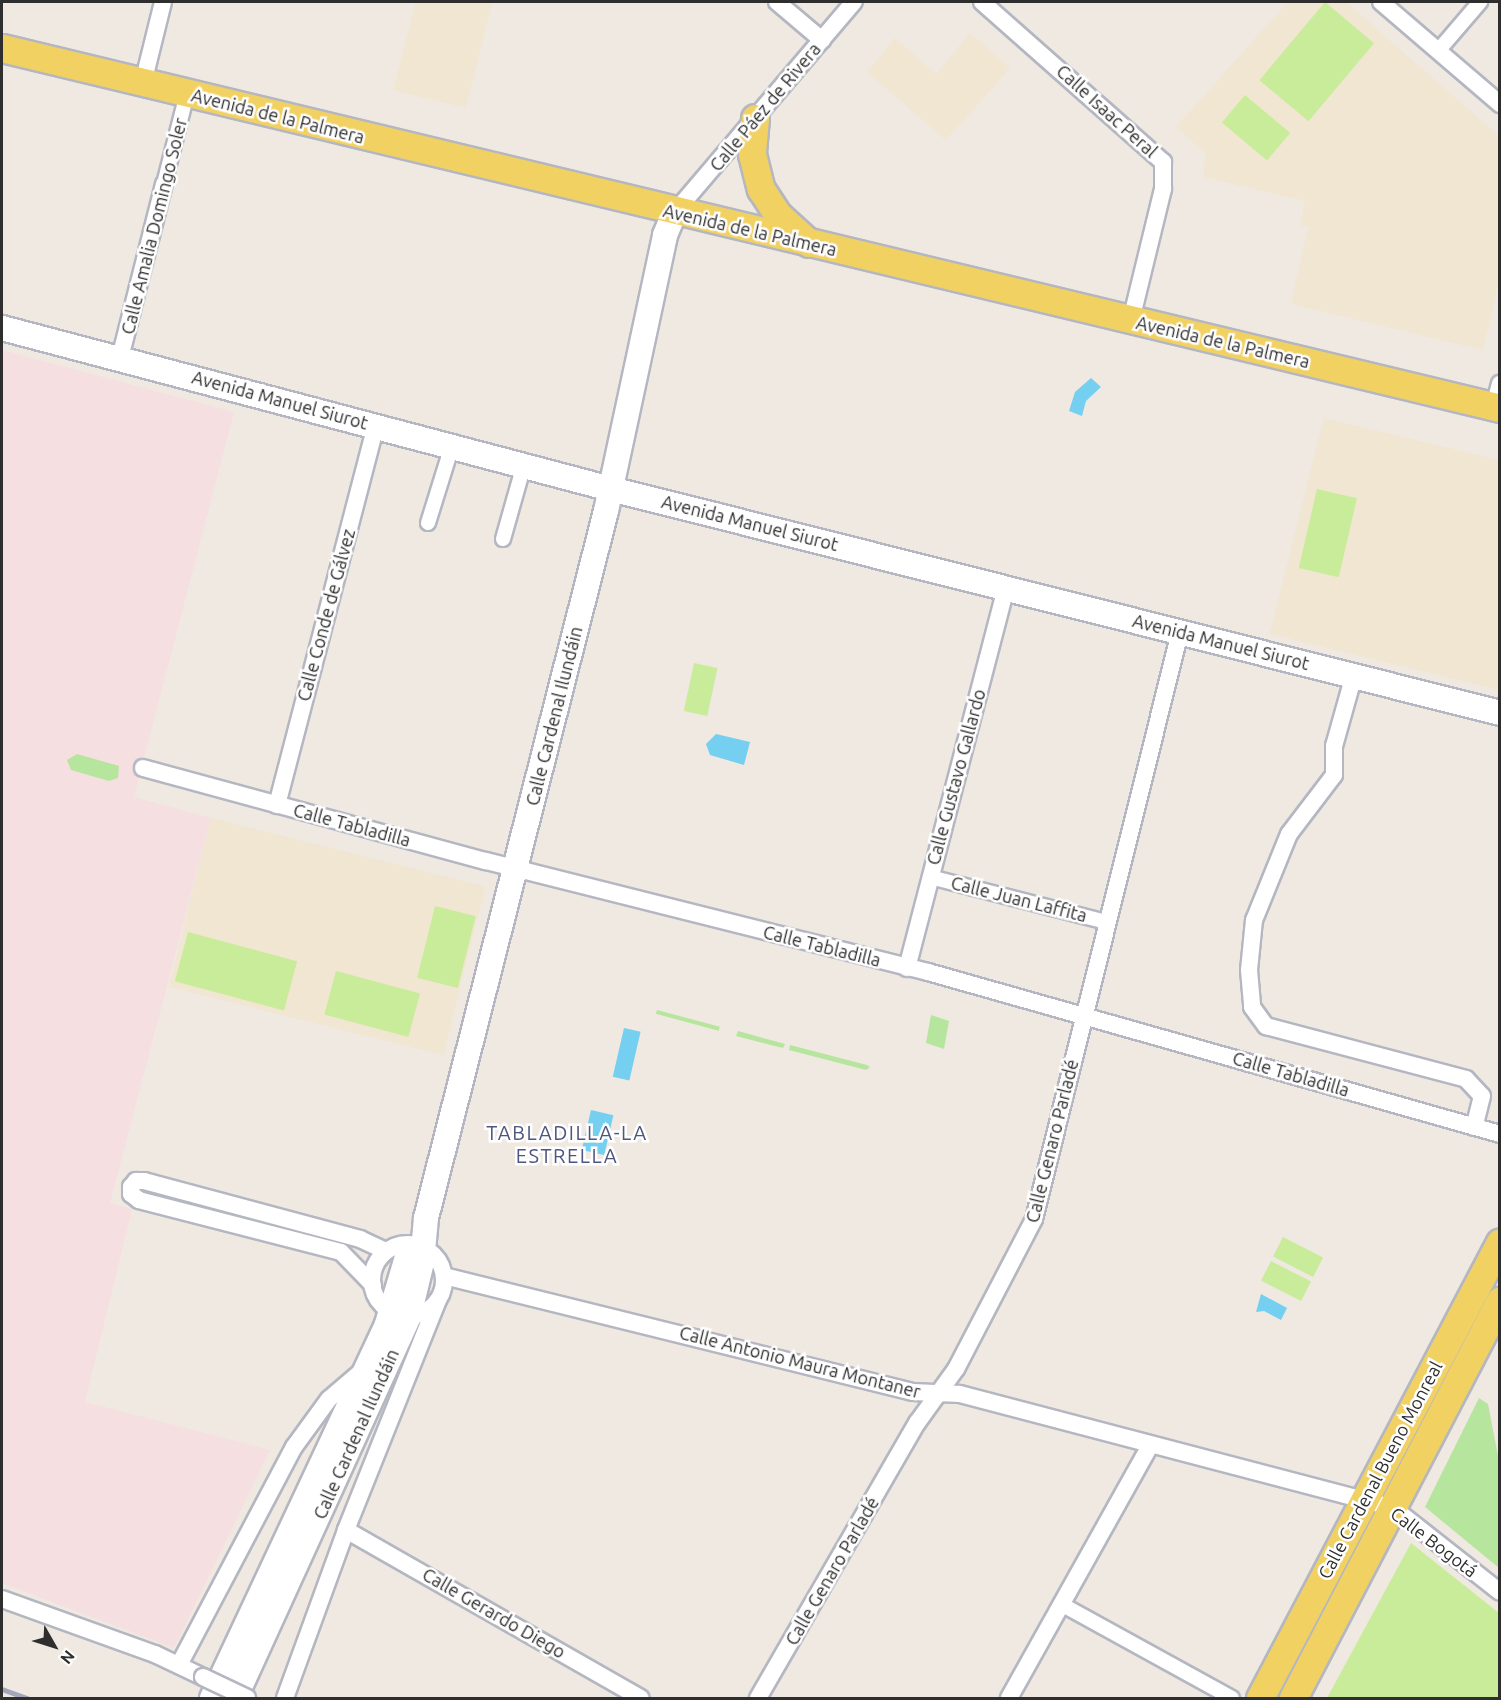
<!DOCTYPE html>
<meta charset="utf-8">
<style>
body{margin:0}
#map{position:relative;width:1501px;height:1700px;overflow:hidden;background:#efe9e1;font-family:Ubuntu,sans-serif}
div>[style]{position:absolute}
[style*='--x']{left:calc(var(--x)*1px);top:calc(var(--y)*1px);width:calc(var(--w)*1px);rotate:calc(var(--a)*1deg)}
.education>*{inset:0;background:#f0e6d1;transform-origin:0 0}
.medical>*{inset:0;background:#f5dfe0}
.green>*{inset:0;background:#b6e59e;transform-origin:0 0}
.pitch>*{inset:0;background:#c9ec9a;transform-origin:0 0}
.water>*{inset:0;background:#75cff0;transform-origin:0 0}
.roads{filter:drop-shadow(2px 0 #b4b7c1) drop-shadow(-2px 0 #b4b7c1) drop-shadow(0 2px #b4b7c1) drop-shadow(0 -2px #b4b7c1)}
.pedestrian>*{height:14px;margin:-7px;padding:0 7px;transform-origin:7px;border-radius:7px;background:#fff}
.minor>*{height:16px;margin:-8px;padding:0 8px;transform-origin:8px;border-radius:8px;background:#fff}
.minor>.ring{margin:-8px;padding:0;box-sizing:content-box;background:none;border:16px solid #fff;border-radius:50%}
.secondary>*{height:24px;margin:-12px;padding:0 12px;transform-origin:12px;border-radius:12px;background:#fff}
.primary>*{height:27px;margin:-13.5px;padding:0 13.5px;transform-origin:13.5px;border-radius:13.5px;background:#f2d163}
.rail>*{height:4.5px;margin:-2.25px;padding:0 2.25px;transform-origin:2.25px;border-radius:2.25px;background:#a3a6b8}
.bridges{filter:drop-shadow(2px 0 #b4b7c1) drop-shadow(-2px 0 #b4b7c1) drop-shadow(0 2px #b4b7c1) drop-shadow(0 -2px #b4b7c1)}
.minor-bridge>*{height:16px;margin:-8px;padding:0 8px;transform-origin:8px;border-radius:8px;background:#fff}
span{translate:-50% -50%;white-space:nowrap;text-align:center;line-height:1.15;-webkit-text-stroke:5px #fff;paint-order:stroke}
.street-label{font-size:18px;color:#2e2e2e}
.neighbourhood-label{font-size:20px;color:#4d5680;letter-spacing:1.5px}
.frame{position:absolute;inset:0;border:3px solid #2e2e2e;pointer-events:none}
.north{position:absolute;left:24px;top:1616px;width:60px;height:60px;-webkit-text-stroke:4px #fff;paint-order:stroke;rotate:129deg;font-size:16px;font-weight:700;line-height:24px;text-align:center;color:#2e2e2e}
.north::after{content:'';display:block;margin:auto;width:21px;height:27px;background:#2e2e2e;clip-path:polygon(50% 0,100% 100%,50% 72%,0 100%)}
</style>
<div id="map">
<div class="education">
<div style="clip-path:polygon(416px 2px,492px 2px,466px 108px,393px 90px)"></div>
<div style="clip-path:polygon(1288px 2px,1346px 2px,1499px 136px,1499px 281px,1483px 350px,1291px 304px,1308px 227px,1300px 225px,1305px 201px,1204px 177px,1205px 153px,1176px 127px)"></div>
<div style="clip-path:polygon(970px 33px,1010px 68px,946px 140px,867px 72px,895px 38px,936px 74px)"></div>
<div style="clip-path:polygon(1324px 418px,1499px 460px,1499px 690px,1270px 634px)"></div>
<div style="left:211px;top:818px;width:283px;height:174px;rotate:14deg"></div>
</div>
<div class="medical">
<div style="clip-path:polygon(2px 350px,234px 412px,134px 797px,211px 818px,110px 1203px,132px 1209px,85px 1402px,270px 1450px,174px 1648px,2px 1583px)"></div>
</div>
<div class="green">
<div style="clip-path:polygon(77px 754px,119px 766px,118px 778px,109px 781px,71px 770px,67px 760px)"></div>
<div style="left:657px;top:1010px;width:65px;height:4px;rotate:15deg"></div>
<div style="clip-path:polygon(931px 1015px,949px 1021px,944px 1049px,926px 1043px)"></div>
<div style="clip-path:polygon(738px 1031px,785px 1044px,783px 1048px,736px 1036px)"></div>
<div style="clip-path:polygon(790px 1045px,867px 1065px,870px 1067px,866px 1070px,789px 1050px)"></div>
<div style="clip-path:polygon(1479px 1398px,1488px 1404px,1499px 1461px,1499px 1568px,1425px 1507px)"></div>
</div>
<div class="pitch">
<div style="left:1325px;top:2px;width:64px;height:102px;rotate:40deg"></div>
<div style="left:1245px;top:95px;width:59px;height:36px;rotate:40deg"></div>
<div style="left:1317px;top:489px;width:41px;height:81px;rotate:13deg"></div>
<div style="left:694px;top:663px;width:24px;height:49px;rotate:12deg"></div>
<div style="left:435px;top:906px;width:42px;height:74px;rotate:14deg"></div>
<div style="left:188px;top:932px;width:113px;height:51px;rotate:15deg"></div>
<div style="left:336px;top:971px;width:87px;height:45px;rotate:15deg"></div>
<div style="left:1283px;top:1237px;width:45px;height:22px;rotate:27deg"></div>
<div style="left:1271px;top:1261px;width:45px;height:22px;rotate:27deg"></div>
<div style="clip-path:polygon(1411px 1543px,1499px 1613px,1499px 1698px,1327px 1698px)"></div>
</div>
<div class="water">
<div style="clip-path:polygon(1091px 378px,1101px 387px,1086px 401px,1082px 416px,1069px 411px,1075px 392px)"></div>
<div style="clip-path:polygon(716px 734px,750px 742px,744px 765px,710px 755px,706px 744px)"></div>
<div style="left:624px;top:1028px;width:17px;height:50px;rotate:13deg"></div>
<div style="left:591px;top:1110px;width:23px;height:41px;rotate:13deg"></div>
<div style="clip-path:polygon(1261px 1294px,1287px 1308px,1281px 1320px,1264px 1311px,1256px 1312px)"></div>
</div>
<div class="roads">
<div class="pedestrian">
<div style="--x:1438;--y:51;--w:65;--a:-49.4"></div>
<div style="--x:164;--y:184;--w:93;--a:-75.7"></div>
<div style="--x:428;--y:523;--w:81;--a:-72.7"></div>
<div style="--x:503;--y:539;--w:77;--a:-74.2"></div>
<div style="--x:930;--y:877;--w:183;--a:14.3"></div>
<div style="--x:1061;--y:1604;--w:195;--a:28.8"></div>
</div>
<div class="minor">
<div style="--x:777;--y:2;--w:59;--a:40.2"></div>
<div style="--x:982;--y:2;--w:242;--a:41.5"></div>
<div style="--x:1163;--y:162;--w:27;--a:90"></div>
<div style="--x:1163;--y:189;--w:135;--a:103.7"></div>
<div style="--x:1381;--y:2;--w:157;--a:40.6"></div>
<div style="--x:143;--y:83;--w:83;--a:-76.1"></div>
<div style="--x:675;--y:212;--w:276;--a:-49.6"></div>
<div style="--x:120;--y:358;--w:179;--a:-75.8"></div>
<div style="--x:1494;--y:406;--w:23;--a:-75"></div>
<div style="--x:1354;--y:675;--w:74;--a:105.7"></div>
<div style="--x:1334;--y:746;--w:29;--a:90"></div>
<div style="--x:1334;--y:775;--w:74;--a:127.3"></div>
<div style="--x:1289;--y:834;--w:93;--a:112.1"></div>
<div style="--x:1254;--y:920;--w:50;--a:95.7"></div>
<div style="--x:1249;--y:970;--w:37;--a:85"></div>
<div style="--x:1252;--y:1007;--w:24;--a:54"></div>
<div style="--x:1266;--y:1026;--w:207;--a:14.8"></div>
<div style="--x:1466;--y:1079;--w:23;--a:47"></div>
<div style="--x:1482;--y:1096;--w:32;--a:104"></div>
<div style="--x:143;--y:768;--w:355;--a:15.2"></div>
<div style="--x:486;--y:861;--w:456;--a:14.1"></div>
<div style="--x:928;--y:972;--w:594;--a:15.81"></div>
<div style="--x:277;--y:805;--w:393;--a:-75.4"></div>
<div style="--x:907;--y:968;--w:394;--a:-75.4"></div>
<div class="ring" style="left:372px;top:1244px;width:56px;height:56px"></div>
<div style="--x:444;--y:1276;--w:483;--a:13.9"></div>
<div style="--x:913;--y:1392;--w:47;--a:2.4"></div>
<div style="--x:960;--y:1394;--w:447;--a:14.7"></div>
<div style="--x:1392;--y:1507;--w:137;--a:38.2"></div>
<div style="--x:373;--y:1285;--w:46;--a:-134.1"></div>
<div style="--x:341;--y:1252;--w:209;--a:-165.6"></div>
<div style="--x:139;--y:1200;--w:10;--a:-143"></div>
<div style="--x:131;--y:1194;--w:7;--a:-90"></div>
<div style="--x:131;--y:1187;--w:8;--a:-50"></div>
<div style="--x:136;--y:1181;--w:8;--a:0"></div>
<div style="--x:144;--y:1181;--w:224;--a:15"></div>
<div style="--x:360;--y:1239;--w:29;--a:25"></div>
<div style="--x:346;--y:1530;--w:339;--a:29.7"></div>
<div style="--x:2;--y:1599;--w:163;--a:19.8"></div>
<div style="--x:155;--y:1654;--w:53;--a:25.6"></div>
<div style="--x:179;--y:1665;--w:246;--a:-62.2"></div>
<div style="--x:294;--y:1447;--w:59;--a:-53.9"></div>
<div style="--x:329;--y:1399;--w:43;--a:-40.3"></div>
<div style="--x:285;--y:1698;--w:179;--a:-70"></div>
<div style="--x:346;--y:1530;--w:248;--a:-68.2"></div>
<div style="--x:758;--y:1698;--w:318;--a:-60"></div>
<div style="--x:917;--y:1423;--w:67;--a:-54.2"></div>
<div style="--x:956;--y:1369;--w:169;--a:-62.5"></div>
<div style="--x:1034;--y:1219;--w:605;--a:-76.03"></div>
<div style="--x:1009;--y:1698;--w:289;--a:-60.8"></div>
</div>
<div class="secondary">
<div style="--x:2;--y:328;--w:630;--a:14.81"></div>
<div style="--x:611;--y:489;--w:917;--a:14.14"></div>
<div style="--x:212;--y:1698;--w:413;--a:-64.9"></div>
<div style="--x:387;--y:1324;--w:70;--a:-73.4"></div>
<div style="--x:235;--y:1698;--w:420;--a:-65.5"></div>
<div style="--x:409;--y:1316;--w:56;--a:-76.5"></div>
<div style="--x:422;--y:1262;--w:44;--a:-84.8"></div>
<div style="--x:426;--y:1218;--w:730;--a:-75.72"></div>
<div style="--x:606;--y:511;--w:282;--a:-77.9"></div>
<div style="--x:665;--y:235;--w:25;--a:-67"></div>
</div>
<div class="primary">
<div style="--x:2;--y:48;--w:1541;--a:13.51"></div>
<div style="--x:755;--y:118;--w:36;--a:95"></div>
<div style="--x:752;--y:154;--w:36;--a:76"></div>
<div style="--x:761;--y:189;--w:30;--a:57"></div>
<div style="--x:777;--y:214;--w:43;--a:42.2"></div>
<div style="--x:1260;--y:1698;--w:515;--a:-62.24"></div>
<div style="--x:1293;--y:1698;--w:448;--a:-62.5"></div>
</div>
</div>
<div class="rail">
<div style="--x:2;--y:1689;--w:27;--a:20"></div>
</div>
<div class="bridges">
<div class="minor-bridge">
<div style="--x:203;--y:1677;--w:49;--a:25.5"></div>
</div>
</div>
<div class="street-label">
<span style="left:765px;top:107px;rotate:-50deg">Calle Páez de Rivera</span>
<span style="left:1107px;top:111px;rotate:42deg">Calle Isaac Peral</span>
<span style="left:278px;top:116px;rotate:14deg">Avenida de la Palmera</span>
<span style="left:154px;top:226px;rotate:-76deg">Calle Amalia Domingo Soler</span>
<span style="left:750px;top:230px;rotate:13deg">Avenida de la Palmera</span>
<span style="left:1223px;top:342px;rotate:13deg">Avenida de la Palmera</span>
<span style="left:280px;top:400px;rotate:15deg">Avenida Manuel Siurot</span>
<span style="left:750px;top:523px;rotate:14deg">Avenida Manuel Siurot</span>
<span style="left:326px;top:615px;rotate:-75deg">Calle Conde de Gálvez</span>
<span style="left:1221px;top:642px;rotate:14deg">Avenida Manuel Siurot</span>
<span style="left:554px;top:716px;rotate:-76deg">Calle Cardenal Ilundáin</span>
<span style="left:956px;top:777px;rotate:-75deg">Calle Gustavo Gallardo</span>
<span style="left:352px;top:825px;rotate:15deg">Calle Tabladilla</span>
<span style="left:1019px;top:899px;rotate:14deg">Calle Juan Laffita</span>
<span style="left:822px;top:946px;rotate:14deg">Calle Tabladilla</span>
<span style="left:1291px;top:1074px;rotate:16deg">Calle Tabladilla</span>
<span style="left:1052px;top:1141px;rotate:-76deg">Calle Genaro Parladé</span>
<span style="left:800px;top:1362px;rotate:14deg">Calle Antonio Maura Montaner</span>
<span style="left:356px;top:1434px;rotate:-66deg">Calle Cardenal Ilundáin</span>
<span style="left:1380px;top:1470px;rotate:-62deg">Calle Cardenal Bueno Monreal</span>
<span style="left:1434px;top:1542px;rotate:37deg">Calle Bogotá</span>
<span style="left:832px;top:1571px;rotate:-60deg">Calle Genaro Parladé</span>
<span style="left:494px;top:1613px;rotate:30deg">Calle Gerardo Diego</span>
</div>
<div class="neighbourhood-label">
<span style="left:567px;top:1144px">TABLADILLA-LA<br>ESTRELLA</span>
</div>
<div class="frame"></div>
<div class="north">N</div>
</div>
